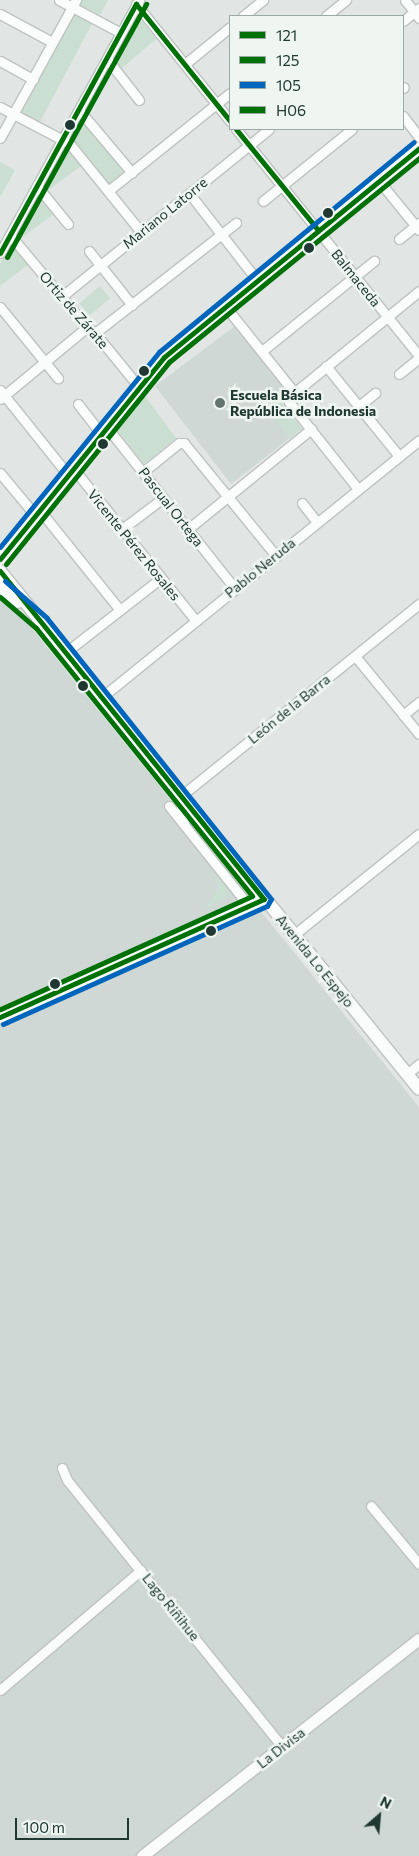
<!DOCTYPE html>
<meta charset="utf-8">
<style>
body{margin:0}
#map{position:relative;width:419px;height:1856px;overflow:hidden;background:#e1e6e4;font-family:Commissioner,sans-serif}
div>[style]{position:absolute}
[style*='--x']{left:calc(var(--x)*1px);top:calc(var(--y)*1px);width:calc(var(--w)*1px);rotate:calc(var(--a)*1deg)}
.built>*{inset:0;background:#cfd8d4}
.green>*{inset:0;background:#cadfd1;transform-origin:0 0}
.roads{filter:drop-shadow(1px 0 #bec3c1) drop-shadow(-1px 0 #bec3c1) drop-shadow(0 1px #bec3c1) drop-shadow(0 -1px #bec3c1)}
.minor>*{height:9px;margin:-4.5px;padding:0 4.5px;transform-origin:4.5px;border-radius:4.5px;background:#fafbfb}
.tertiary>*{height:11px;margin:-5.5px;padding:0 5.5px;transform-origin:5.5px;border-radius:5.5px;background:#fafbfb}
.secondary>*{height:12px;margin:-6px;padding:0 6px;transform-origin:6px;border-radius:6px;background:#fafbfb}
.bus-1>*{height:5px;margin:-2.5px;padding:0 2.5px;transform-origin:2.5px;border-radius:2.5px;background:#007106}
.bus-2>*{height:5px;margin:-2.5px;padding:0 2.5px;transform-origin:2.5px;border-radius:2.5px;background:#007106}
.bus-3>*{height:5px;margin:-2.5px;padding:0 2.5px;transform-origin:2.5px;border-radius:2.5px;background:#0065bd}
.bus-4>*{height:5px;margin:-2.5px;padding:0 2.5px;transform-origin:2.5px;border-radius:2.5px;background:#007106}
.dots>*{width:14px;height:14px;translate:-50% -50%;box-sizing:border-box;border:2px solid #eff6f2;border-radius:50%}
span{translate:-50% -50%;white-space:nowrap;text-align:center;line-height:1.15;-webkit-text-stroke:5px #eff6f2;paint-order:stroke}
.street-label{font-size:14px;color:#203832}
.poi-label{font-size:14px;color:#203832;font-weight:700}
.left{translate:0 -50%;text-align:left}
.legend{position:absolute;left:229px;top:15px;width:175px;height:115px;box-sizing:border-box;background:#eff6f2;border:1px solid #9caaa5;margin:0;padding:6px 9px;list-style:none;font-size:15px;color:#203832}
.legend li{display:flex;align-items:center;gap:10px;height:25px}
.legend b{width:25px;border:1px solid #9caaa5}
.north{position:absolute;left:354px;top:1791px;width:50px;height:50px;-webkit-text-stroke:4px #eff6f2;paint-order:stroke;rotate:27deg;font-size:14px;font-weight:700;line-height:20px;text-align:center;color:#203832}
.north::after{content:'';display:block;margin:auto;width:18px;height:22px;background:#203832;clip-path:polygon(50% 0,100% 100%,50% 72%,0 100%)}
.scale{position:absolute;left:15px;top:1818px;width:114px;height:22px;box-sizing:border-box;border:2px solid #203832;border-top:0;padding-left:6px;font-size:15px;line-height:18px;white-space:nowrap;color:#203832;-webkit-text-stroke:4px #eff6f2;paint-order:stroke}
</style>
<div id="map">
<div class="built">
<div style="clip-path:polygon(235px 326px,287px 389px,267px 407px,290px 438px,231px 484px,155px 386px)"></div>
<div style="clip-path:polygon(0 594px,17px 610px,419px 1107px,419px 1856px,0 1856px)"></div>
</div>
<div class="green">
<div style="clip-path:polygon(82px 0,108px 0,100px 15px,80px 5px)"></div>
<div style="left:74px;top:13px;width:21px;height:113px;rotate:28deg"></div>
<div style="clip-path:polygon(137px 15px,156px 39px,121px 69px,114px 59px)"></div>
<div style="clip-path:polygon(81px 120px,126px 172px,109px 187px,72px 140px)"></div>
<div style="clip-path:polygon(65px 143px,82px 165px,46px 192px,41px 187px)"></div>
<div style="clip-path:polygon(0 162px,15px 170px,1px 196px,0 196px)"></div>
<div style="clip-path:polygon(39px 191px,55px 213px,19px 240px,15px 235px)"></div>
<div style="clip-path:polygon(12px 242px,29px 264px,0 286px,0 264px)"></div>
<div style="left:100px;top:286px;width:16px;height:27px;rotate:50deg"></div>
<div style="clip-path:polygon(144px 395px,176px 438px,144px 464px,115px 427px)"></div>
<div style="left:278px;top:398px;width:39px;height:15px;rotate:52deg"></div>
<div style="clip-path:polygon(212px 871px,232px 895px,205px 908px,219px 887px)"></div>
</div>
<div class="roads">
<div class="minor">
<div style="--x:59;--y:0;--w:70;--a:28"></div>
<div style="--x:405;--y:0;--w:23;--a:52"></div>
<div style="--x:136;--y:4;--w:150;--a:51.2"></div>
<div style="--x:0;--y:14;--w:59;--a:28.3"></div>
<div style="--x:243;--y:16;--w:26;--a:-39"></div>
<div style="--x:326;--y:16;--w:26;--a:-39"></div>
<div style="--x:403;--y:21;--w:21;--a:-39"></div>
<div style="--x:107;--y:59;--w:52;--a:52"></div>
<div style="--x:0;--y:61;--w:38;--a:29"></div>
<div style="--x:185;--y:64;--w:58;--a:-39.4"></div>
<div style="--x:403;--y:88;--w:1;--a:-45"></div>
<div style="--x:0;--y:107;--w:78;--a:27.6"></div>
<div style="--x:69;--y:143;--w:114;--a:51"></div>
<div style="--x:79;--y:110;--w:82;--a:49.9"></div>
<div style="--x:403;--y:116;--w:26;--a:53"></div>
<div style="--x:236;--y:129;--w:292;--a:51.1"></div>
<div style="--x:0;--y:138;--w:158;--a:-61.2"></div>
<div style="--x:379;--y:181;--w:63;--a:50.8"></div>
<div style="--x:37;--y:186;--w:49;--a:50.8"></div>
<div style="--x:108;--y:191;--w:156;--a:-38.8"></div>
<div style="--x:189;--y:193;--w:110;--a:52"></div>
<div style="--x:263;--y:201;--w:114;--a:-39"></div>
<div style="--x:10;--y:235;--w:117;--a:50.2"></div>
<div style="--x:85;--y:325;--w:13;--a:39"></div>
<div style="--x:95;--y:333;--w:68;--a:50.9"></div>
<div style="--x:399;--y:239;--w:26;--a:-39"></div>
<div style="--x:89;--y:251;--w:69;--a:51.5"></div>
<div style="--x:0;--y:253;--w:289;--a:-61.2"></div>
<div style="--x:61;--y:297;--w:267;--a:-38.9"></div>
<div style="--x:225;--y:306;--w:110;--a:51.3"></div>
<div style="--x:0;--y:307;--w:92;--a:50.8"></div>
<div style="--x:95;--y:333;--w:179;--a:-38"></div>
<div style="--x:262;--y:351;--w:144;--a:-38.8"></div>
<div style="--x:326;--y:366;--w:116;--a:51"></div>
<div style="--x:399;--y:374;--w:26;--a:-39"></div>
<div style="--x:0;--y:390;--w:109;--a:51.3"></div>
<div style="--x:0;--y:399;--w:113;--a:-39.6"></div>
<div style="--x:78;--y:404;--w:37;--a:52"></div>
<div style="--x:359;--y:406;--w:21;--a:-39"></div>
<div style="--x:106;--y:426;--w:208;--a:51.6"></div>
<div style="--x:73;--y:468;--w:196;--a:51.2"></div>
<div style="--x:143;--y:472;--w:46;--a:-38.9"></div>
<div style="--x:179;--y:443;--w:5;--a:0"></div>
<div style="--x:184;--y:443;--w:146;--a:50.8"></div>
<div style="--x:0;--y:473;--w:47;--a:50.2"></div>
<div style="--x:30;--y:509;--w:18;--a:29"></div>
<div style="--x:46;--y:518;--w:118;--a:51.2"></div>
<div style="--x:358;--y:489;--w:111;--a:-128.4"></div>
<div style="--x:289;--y:402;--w:4;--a:-104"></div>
<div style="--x:288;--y:398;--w:169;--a:-39.2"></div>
<div style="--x:302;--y:503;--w:24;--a:52"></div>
<div style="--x:122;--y:529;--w:51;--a:-37.1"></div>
<div style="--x:188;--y:529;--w:159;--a:-39.1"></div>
<div style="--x:66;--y:652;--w:120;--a:-37.9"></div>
<div style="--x:355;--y:656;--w:101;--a:50.6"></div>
<div style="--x:102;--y:697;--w:408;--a:-39"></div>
<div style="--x:403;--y:715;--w:21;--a:-39"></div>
<div style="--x:169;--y:806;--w:127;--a:51.4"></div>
<div style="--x:184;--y:824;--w:22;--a:-100"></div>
<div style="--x:180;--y:802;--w:6;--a:-81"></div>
<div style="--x:181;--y:796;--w:306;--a:-38.9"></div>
<div style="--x:295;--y:934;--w:159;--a:-38.9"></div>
<div style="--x:407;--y:1074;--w:16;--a:-40"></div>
<div style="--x:62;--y:1468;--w:13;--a:67"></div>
<div style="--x:67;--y:1480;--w:342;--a:51.1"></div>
<div style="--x:371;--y:1506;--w:75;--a:50.4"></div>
<div style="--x:0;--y:1690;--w:185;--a:-40.4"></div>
</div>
<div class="tertiary">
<div style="--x:0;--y:1017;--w:289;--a:-24.1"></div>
<div style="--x:142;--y:1856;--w:352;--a:-38.1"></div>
</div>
<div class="secondary">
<div style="--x:0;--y:559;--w:260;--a:-50.9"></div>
<div style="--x:164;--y:357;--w:330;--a:-39.3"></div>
<div style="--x:0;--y:571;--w:666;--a:51.03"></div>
<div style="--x:0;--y:587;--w:23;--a:41"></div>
</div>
</div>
<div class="bus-1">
<div style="--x:236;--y:129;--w:130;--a:50.9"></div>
<div style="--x:0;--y:253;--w:284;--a:-61.4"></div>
<div style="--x:136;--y:4;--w:150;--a:51.2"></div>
<div style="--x:0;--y:559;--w:260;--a:-50.9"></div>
<div style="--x:164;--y:357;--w:330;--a:-39.3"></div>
<div style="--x:0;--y:571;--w:421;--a:51.2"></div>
<div style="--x:0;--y:1017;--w:289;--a:-24.1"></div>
</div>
<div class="bus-2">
<div style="--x:6;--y:564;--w:260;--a:-51.1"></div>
<div style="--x:169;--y:362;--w:323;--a:-39.2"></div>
<div style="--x:0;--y:597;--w:48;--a:40.7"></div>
<div style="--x:36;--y:628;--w:344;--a:51.1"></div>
<div style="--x:252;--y:896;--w:276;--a:155.8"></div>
</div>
<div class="bus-3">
<div style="--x:0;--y:547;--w:252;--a:-50.8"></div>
<div style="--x:159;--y:352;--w:330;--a:-39.5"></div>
<div style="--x:3;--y:1024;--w:289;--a:-24.1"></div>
<div style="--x:267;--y:906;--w:8;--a:-60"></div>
<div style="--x:271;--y:899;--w:359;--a:-128.6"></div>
<div style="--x:47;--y:618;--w:56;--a:-138.6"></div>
</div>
<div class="bus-4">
<div style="--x:7;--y:257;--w:289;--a:-61.2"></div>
</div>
<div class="dots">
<div style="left:70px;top:125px;background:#203832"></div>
<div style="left:328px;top:213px;background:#203832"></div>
<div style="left:309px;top:248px;background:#203832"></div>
<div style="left:144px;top:371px;background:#203832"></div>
<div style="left:220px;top:403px;background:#647570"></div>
<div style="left:103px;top:444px;background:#203832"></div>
<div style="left:83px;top:686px;background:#203832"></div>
<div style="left:211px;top:931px;background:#203832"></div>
<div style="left:55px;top:984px;background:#203832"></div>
</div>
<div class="street-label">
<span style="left:165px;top:213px;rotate:-39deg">Mariano Latorre</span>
<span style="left:356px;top:278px;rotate:51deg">Balmaceda</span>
<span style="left:74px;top:310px;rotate:49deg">Ortiz de Zárate</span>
<span style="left:171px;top:507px;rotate:52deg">Pascual Ortega</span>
<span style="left:134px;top:545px;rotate:51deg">Vicente Pérez Rosales</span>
<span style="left:260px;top:568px;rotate:-39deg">Pablo Neruda</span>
<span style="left:289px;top:709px;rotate:-39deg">León de la Barra</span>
<span style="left:315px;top:961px;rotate:51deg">Avenida Lo Espejo</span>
<span style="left:171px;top:1607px;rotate:51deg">Lago Riñihue</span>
<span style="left:281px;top:1748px;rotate:-38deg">La Divisa</span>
</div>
<div class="poi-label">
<span class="left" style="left:230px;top:403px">Escuela Básica<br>República de Indonesia</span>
</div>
<ul class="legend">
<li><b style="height:6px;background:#007106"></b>121</li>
<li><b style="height:6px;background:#007106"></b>125</li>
<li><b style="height:6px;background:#0065bd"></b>105</li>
<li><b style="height:6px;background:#007106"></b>H06</li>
</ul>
<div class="north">N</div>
<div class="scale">100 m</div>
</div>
